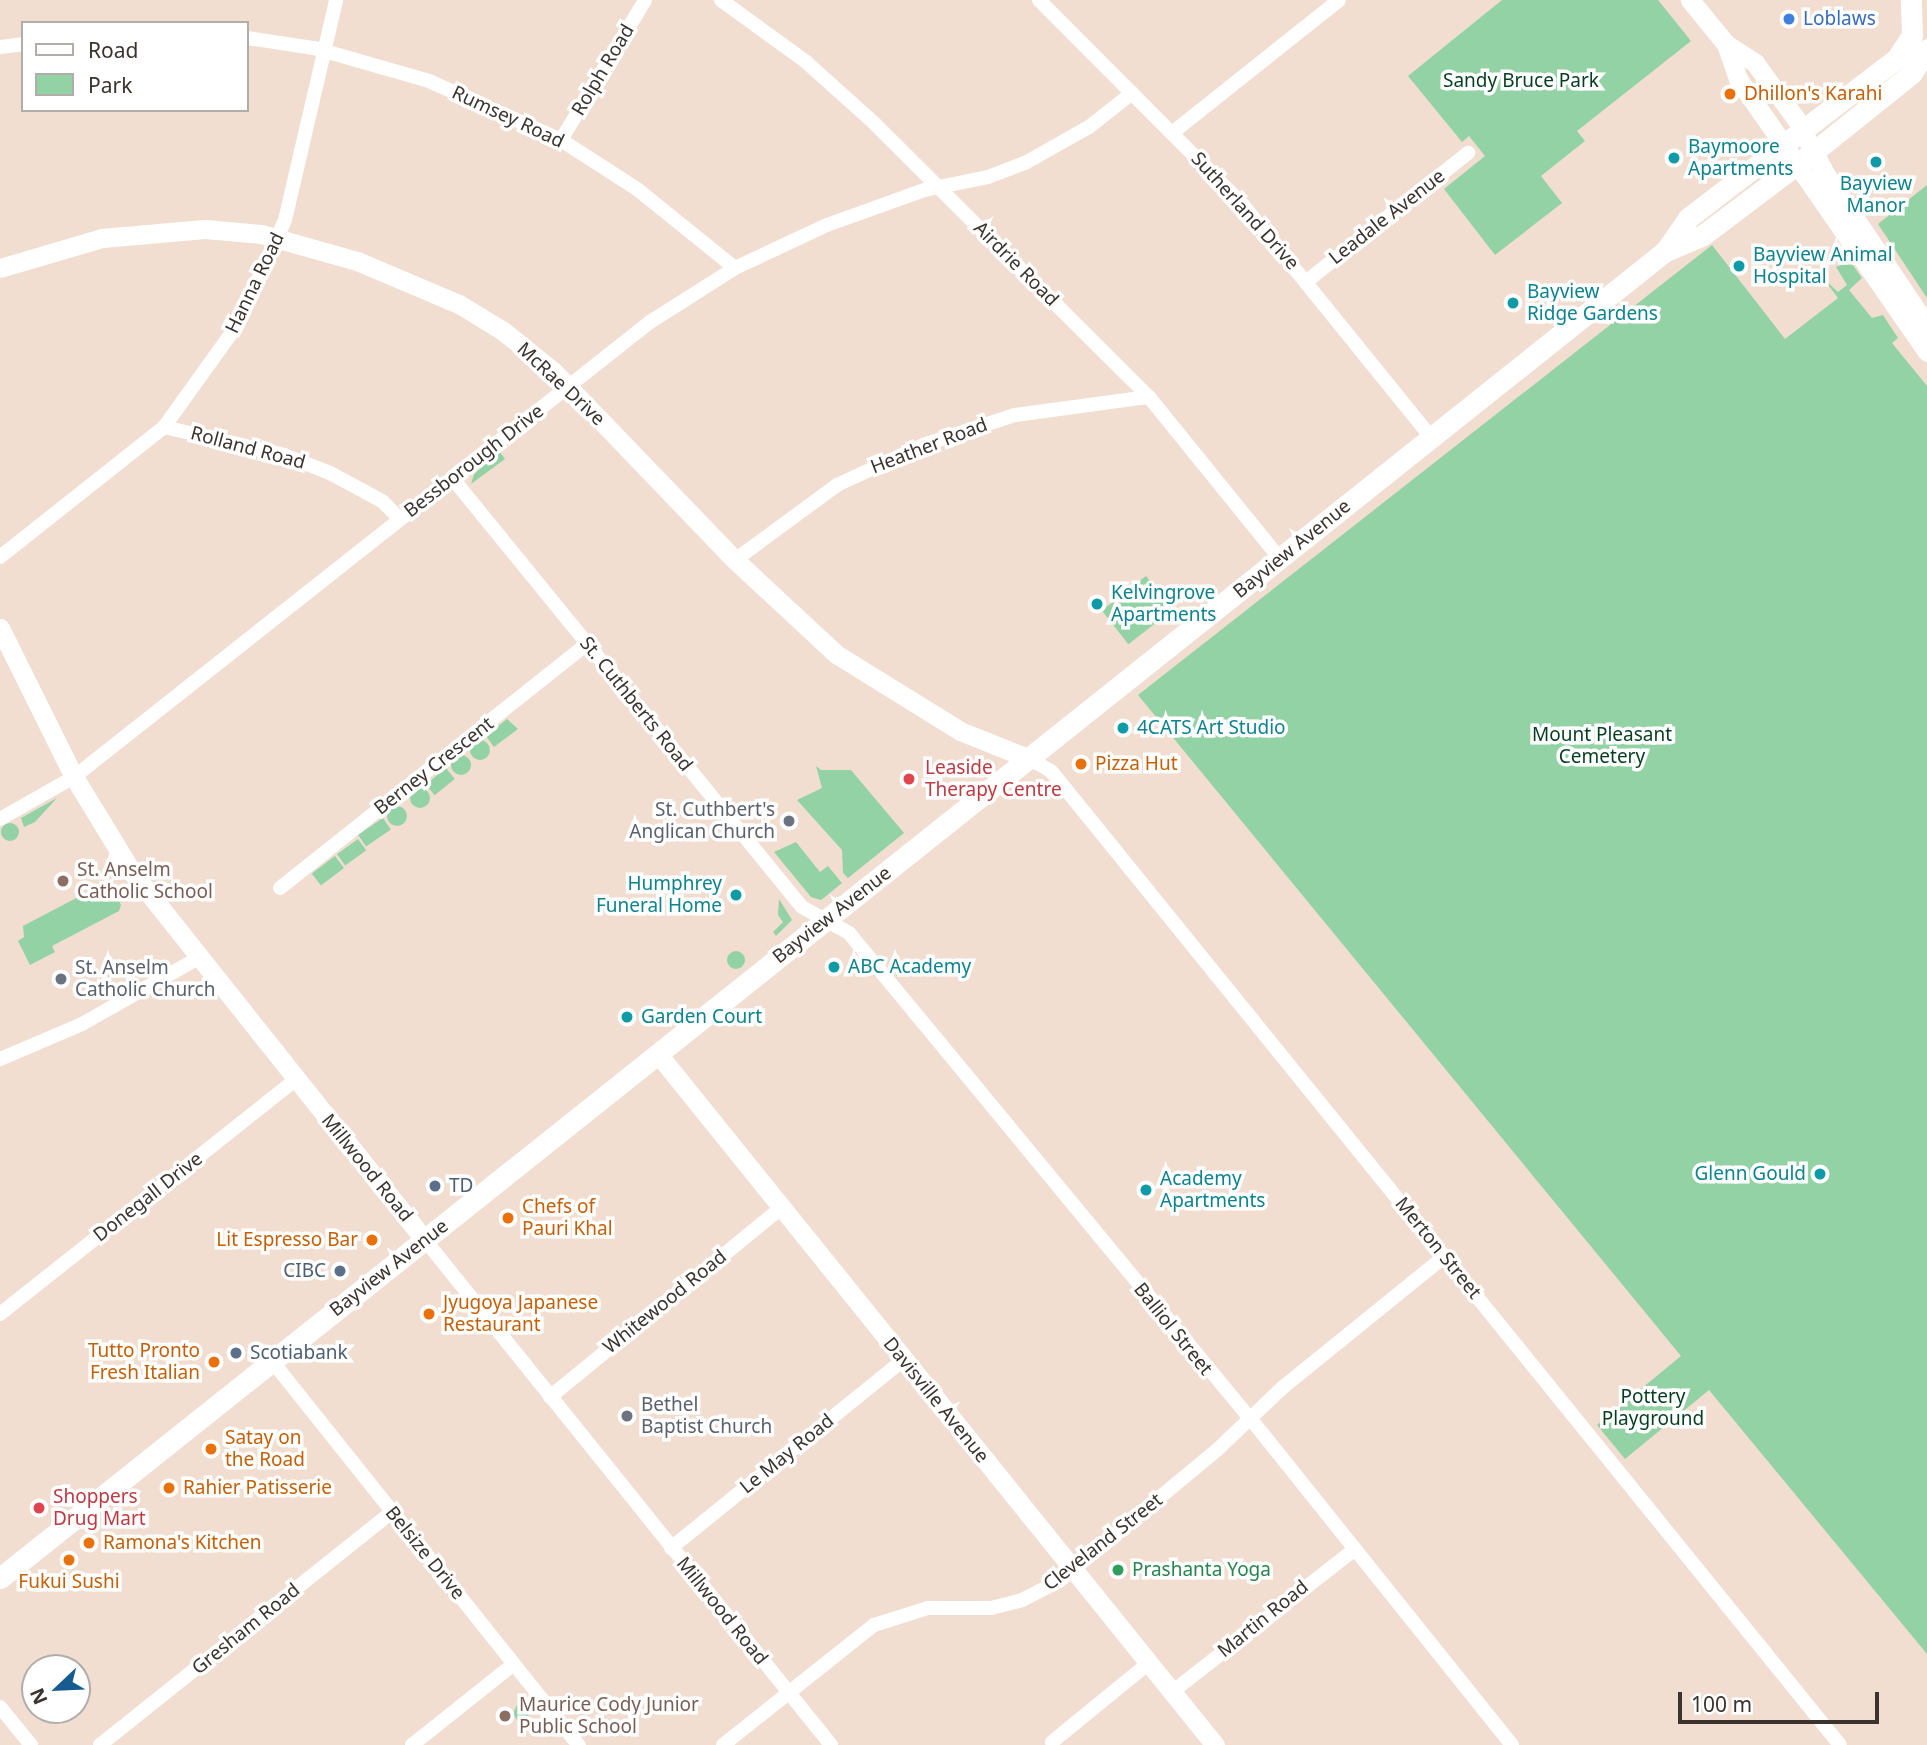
<!DOCTYPE html>
<style>
body{margin:0}
#map{position:relative;width:1927px;height:1745px;overflow:hidden;background:#f1ded1;font-family:"Noto Sans",sans-serif}
div>[style]{position:absolute}
[style*='--x']{left:calc(var(--x)*1px);top:calc(var(--y)*1px);width:calc(var(--w)*1px);rotate:calc(var(--a)*1deg)}
.green>*{inset:0;background:#93d2a5;transform-origin:0 0}
.round{border-radius:50%}
.minor>*{height:14px;margin:-7px;padding:0 7px;transform-origin:7px;border-radius:7px;background:#fff}
.tertiary>*{height:19px;margin:-9.5px;padding:0 9.5px;transform-origin:9.5px;border-radius:9.5px;background:#fff}
.secondary>*{height:21px;margin:-10.5px;padding:0 10.5px;transform-origin:10.5px;border-radius:10.5px;background:#fff}
.dots>*{width:19px;height:19px;translate:-50% -50%;box-sizing:border-box;border:4px solid #fff;border-radius:50%}
span{translate:-50% -50%;white-space:nowrap;text-align:center;line-height:1.15;-webkit-text-stroke:7px #fff;paint-order:stroke}
.shop-label{font-size:19px;color:#366cbe}
.left{translate:0 -50%;text-align:left}
.street-label{font-size:19px;color:#3a332e}
.park-label{font-size:19px;color:#053e1f}
.food-label{font-size:19px;color:#c56008}
.right{translate:-100% -50%;text-align:right}
.culture-label{font-size:19px;color:#0d838f}
.health-label{font-size:19px;color:#be3a42}
.worship-label{font-size:19px;color:#5b616d}
.education-label{font-size:19px;color:#785e54}
.service-label{font-size:19px;color:#4e5e75}
.leisure-label{font-size:19px;color:#27864d}
.legend{position:absolute;left:21px;top:21px;width:228px;height:91px;box-sizing:border-box;background:#fff;border:2px solid #b0adab;margin:0;padding:9px 12px;list-style:none;font-size:21px;color:#3a332e}
.legend li{display:flex;align-items:center;gap:14px;height:35px}
.legend b{width:35px;border:2px solid #b0adab}
.north{position:absolute;left:21px;top:1654px;width:70px;height:70px;box-sizing:border-box;background:#fff;border:2px solid #b0adab;border-radius:50%;rotate:247deg;font-size:19px;font-weight:700;line-height:28px;text-align:center;color:#3a332e}
.north::after{content:'';display:block;margin:auto;width:24px;height:32px;background:#165c90;clip-path:polygon(50% 0,100% 100%,50% 72%,0 100%)}
.scale{position:absolute;left:1678px;top:1692px;width:201px;height:32px;box-sizing:border-box;border:4px solid #3a332e;border-top:0;padding-left:9px;font-size:21px;line-height:24px;white-space:nowrap;color:#3a332e;-webkit-text-stroke:5px #fff;paint-order:stroke}
</style>
<div id="map">
<div class="green">
<div style="clip-path:polygon(1502px 0,1658px 0,1691px 41px,1577px 131px,1585px 141px,1541px 176px,1562px 203px,1495px 255px,1444px 189px,1485px 156px,1469px 136px,1462px 142px,1408px 76px)"></div>
<div style="clip-path:polygon(1927px 185px,1927px 298px,1878px 224px)"></div>
<div style="clip-path:polygon(1712px 245px,1785px 339px,1838px 298px,1823px 278px,1838px 292px,1847px 285px,1836px 267px,1850px 261px,1862px 278px,1849px 290px,1872px 318px,1883px 315px,1898px 338px,1892px 343px,1927px 386px,1927px 1654px,1709px 1390px,1625px 1459px,1597px 1425px,1681px 1356px,1138px 695px)"></div>
<div style="clip-path:polygon(500px 452px,505px 459px,471px 484px,474px 474px)"></div>
<div style="left:1146px;top:576px;width:43px;height:56px;rotate:52deg"></div>
<div style="clip-path:polygon(507px 719px,518px 729px,494px 747px,486px 736px)"></div>
<div class="round" style="left:470px;top:740px;width:20px;height:20px"></div>
<div class="round" style="left:451px;top:755px;width:20px;height:20px"></div>
<div style="clip-path:polygon(816px 766px,821px 770px,851px 770px,904px 833px,848px 878px,843px 873px,842px 850px,797px 800px,822px 788px)"></div>
<div style="left:446px;top:768px;width:14px;height:26px;rotate:51deg"></div>
<div class="round" style="left:410px;top:788px;width:20px;height:20px"></div>
<div style="clip-path:polygon(57px 798px,35px 822px,24px 827px,21px 818px)"></div>
<div class="round" style="left:387px;top:806px;width:20px;height:20px"></div>
<div style="left:383px;top:818px;width:14px;height:30px;rotate:56deg"></div>
<div class="round" style="left:1px;top:823px;width:18px;height:18px"></div>
<div style="left:358px;top:839px;width:14px;height:26px;rotate:54deg"></div>
<div style="clip-path:polygon(796px 842px,820px 872px,828px 866px,842px 883px,821px 900px,811px 897px,774px 852px)"></div>
<div style="left:335px;top:856px;width:15px;height:29px;rotate:53deg"></div>
<div style="clip-path:polygon(103px 884px,112px 887px,121px 905px,119px 911px,52px 946px,55px 952px,30px 965px,18px 941px,24px 937px,23px 926px)"></div>
<div style="clip-path:polygon(779px 899px,792px 920px,776px 936px,773px 932px,783px 922px,778px 915px)"></div>
<div class="round" style="left:727px;top:951px;width:18px;height:18px"></div>
<div style="clip-path:polygon(519px 1700px,533px 1723px,524px 1731px,513px 1714px)"></div>
</div>
<div class="minor">
<div style="--x:721;--y:0;--w:104;--a:36"></div>
<div style="--x:805;--y:61;--w:93;--a:41.9"></div>
<div style="--x:874;--y:123;--w:388;--a:44.9"></div>
<div style="--x:1149;--y:397;--w:208;--a:51"></div>
<div style="--x:1039;--y:0;--w:289;--a:45.1"></div>
<div style="--x:1243;--y:205;--w:300;--a:51"></div>
<div style="--x:247;--y:38;--w:68;--a:8.5"></div>
<div style="--x:314;--y:48;--w:120;--a:16"></div>
<div style="--x:429;--y:81;--w:145;--a:24.1"></div>
<div style="--x:561;--y:140;--w:90;--a:32.8"></div>
<div style="--x:637;--y:189;--w:126;--a:38.9"></div>
<div style="--x:0;--y:47;--w:23;--a:-7"></div>
<div style="--x:1172;--y:133;--w:213;--a:-38.5"></div>
<div style="--x:561;--y:140;--w:163;--a:-59"></div>
<div style="--x:1307;--y:281;--w:206;--a:-38.5"></div>
<div style="--x:164;--y:427;--w:123;--a:13.1"></div>
<div style="--x:284;--y:455;--w:49;--a:21.4"></div>
<div style="--x:330;--y:473;--w:59;--a:28.3"></div>
<div style="--x:382;--y:501;--w:25;--a:45"></div>
<div style="--x:453;--y:479;--w:552;--a:50.81"></div>
<div style="--x:802;--y:907;--w:54;--a:29"></div>
<div style="--x:849;--y:933;--w:649;--a:50.44"></div>
<div style="--x:1262;--y:1433;--w:400;--a:51.3"></div>
<div style="--x:0;--y:557;--w:209;--a:-38.4"></div>
<div style="--x:164;--y:427;--w:127;--a:-54.3"></div>
<div style="--x:238;--y:324;--w:114;--a:-65.7"></div>
<div style="--x:285;--y:220;--w:226;--a:-76.9"></div>
<div style="--x:735;--y:560;--w:127;--a:-36.3"></div>
<div style="--x:837;--y:485;--w:95;--a:-24.9"></div>
<div style="--x:923;--y:445;--w:97;--a:-18.1"></div>
<div style="--x:1015;--y:415;--w:135;--a:-7.7"></div>
<div style="--x:1030;--y:759;--w:24;--a:30"></div>
<div style="--x:1051;--y:771;--w:1253;--a:50.99"></div>
<div style="--x:0;--y:819;--w:85;--a:-29.6"></div>
<div style="--x:74;--y:777;--w:734;--a:-38.31"></div>
<div style="--x:650;--y:322;--w:101;--a:-32.4"></div>
<div style="--x:735;--y:268;--w:102;--a:-25.1"></div>
<div style="--x:827;--y:225;--w:103;--a:-19.8"></div>
<div style="--x:924;--y:190;--w:65;--a:-11.5"></div>
<div style="--x:988;--y:177;--w:40;--a:-21"></div>
<div style="--x:1025;--y:163;--w:73;--a:-29.4"></div>
<div style="--x:1089;--y:127;--w:55;--a:-38.3"></div>
<div style="--x:280;--y:888;--w:392;--a:-38.5"></div>
<div style="--x:0;--y:1059;--w:89;--a:-23.1"></div>
<div style="--x:82;--y:1024;--w:133;--a:-29.6"></div>
<div style="--x:425;--y:1240;--w:648;--a:51.2"></div>
<div style="--x:0;--y:1314;--w:377;--a:-38.4"></div>
<div style="--x:272;--y:1361;--w:492;--a:51.4"></div>
<div style="--x:550;--y:1397;--w:298;--a:-39.3"></div>
<div style="--x:671;--y:1548;--w:299;--a:-39"></div>
<div style="--x:1172;--y:1692;--w:232;--a:-38"></div>
<div style="--x:0;--y:1707;--w:49;--a:50.8"></div>
<div style="--x:1052;--y:1742;--w:125;--a:-39.2"></div>
<div style="--x:100;--y:1745;--w:374;--a:-38.6"></div>
<div style="--x:412;--y:1745;--w:130;--a:-38.5"></div>
<div style="--x:723;--y:1745;--w:193;--a:-38.5"></div>
<div style="--x:874;--y:1625;--w:57;--a:-17.5"></div>
<div style="--x:928;--y:1608;--w:63;--a:0"></div>
<div style="--x:991;--y:1608;--w:32;--a:-14"></div>
<div style="--x:1022;--y:1600;--w:42;--a:-27.2"></div>
<div style="--x:1059;--y:1581;--w:207;--a:-39.7"></div>
<div style="--x:1218;--y:1449;--w:88;--a:-43.6"></div>
<div style="--x:1282;--y:1388;--w:208;--a:-39"></div>
</div>
<div class="tertiary">
<div style="--x:1690;--y:0;--w:57;--a:50.7"></div>
<div style="--x:1726;--y:44;--w:35;--a:33"></div>
<div style="--x:1755;--y:63;--w:69;--a:53.8"></div>
<div style="--x:1796;--y:119;--w:64;--a:61.8"></div>
<div style="--x:1826;--y:175;--w:182;--a:56.2"></div>
<div style="--x:1726;--y:44;--w:37;--a:71"></div>
<div style="--x:1738;--y:79;--w:332;--a:55.3"></div>
<div style="--x:0;--y:268;--w:106;--a:-16.4"></div>
<div style="--x:102;--y:238;--w:103;--a:-5"></div>
<div style="--x:205;--y:229;--w:56;--a:5.1"></div>
<div style="--x:261;--y:234;--w:100;--a:15.7"></div>
<div style="--x:357;--y:261;--w:111;--a:22.9"></div>
<div style="--x:459;--y:304;--w:52;--a:31.5"></div>
<div style="--x:503;--y:331;--w:65;--a:38.8"></div>
<div style="--x:554;--y:372;--w:261;--a:46.1"></div>
<div style="--x:735;--y:560;--w:138;--a:42.9"></div>
<div style="--x:836;--y:654;--w:146;--a:31.8"></div>
<div style="--x:960;--y:731;--w:75;--a:21.8"></div>
<div style="--x:0;--y:628;--w:166;--a:63.6"></div>
<div style="--x:74;--y:777;--w:111;--a:58.6"></div>
<div style="--x:132;--y:872;--w:470;--a:51.5"></div>
<div style="--x:658;--y:1054;--w:888;--a:51.13"></div>
</div>
<div class="secondary">
<div style="--x:1666;--y:250;--w:39;--a:-55"></div>
<div style="--x:1688;--y:218;--w:263;--a:-37.4"></div>
<div style="--x:1897;--y:58;--w:27;--a:-57"></div>
<div style="--x:1912;--y:35;--w:35;--a:-92"></div>
<div style="--x:0;--y:1578;--w:2128;--a:-38.55"></div>
<div style="--x:1664;--y:252;--w:43;--a:-23.6"></div>
<div style="--x:1703;--y:235;--w:141;--a:-37"></div>
<div style="--x:1816;--y:150;--w:123;--a:-38.7"></div>
<div style="--x:1912;--y:73;--w:28;--a:-58"></div>
</div>
<div class="dots">
<div style="left:1789px;top:19px;background:#3f7fe0"></div>
<div style="left:1730px;top:94px;background:#e8710a"></div>
<div style="left:1674px;top:158px;background:#0f9aa8"></div>
<div style="left:1876px;top:162px;background:#0f9aa8"></div>
<div style="left:1739px;top:266px;background:#0f9aa8"></div>
<div style="left:1513px;top:303px;background:#0f9aa8"></div>
<div style="left:1097px;top:604px;background:#0f9aa8"></div>
<div style="left:1123px;top:728px;background:#0f9aa8"></div>
<div style="left:1081px;top:764px;background:#e8710a"></div>
<div style="left:909px;top:779px;background:#e0444e"></div>
<div style="left:789px;top:821px;background:#6b7280"></div>
<div style="left:63px;top:881px;background:#8d6e63"></div>
<div style="left:736px;top:895px;background:#0f9aa8"></div>
<div style="left:834px;top:967px;background:#0f9aa8"></div>
<div style="left:61px;top:979px;background:#6b7280"></div>
<div style="left:627px;top:1017px;background:#0f9aa8"></div>
<div style="left:1820px;top:1174px;background:#0f9aa8"></div>
<div style="left:435px;top:1186px;background:#5c6f8a"></div>
<div style="left:1146px;top:1190px;background:#0f9aa8"></div>
<div style="left:508px;top:1218px;background:#e8710a"></div>
<div style="left:372px;top:1240px;background:#e8710a"></div>
<div style="left:340px;top:1271px;background:#5c6f8a"></div>
<div style="left:429px;top:1314px;background:#e8710a"></div>
<div style="left:236px;top:1353px;background:#5c6f8a"></div>
<div style="left:214px;top:1362px;background:#e8710a"></div>
<div style="left:627px;top:1416px;background:#6b7280"></div>
<div style="left:211px;top:1449px;background:#e8710a"></div>
<div style="left:169px;top:1488px;background:#e8710a"></div>
<div style="left:39px;top:1508px;background:#e0444e"></div>
<div style="left:89px;top:1543px;background:#e8710a"></div>
<div style="left:69px;top:1560px;background:#e8710a"></div>
<div style="left:1118px;top:1570px;background:#2e9e5b"></div>
<div style="left:505px;top:1716px;background:#8d6e63"></div>
</div>
<div class="shop-label">
<span class="left" style="left:1803px;top:19px">Loblaws</span>
</div>
<div class="street-label">
<span style="left:603px;top:70px;rotate:-59deg">Rolph Road</span>
<span style="left:508px;top:117px;rotate:25deg">Rumsey Road</span>
<span style="left:1245px;top:211px;rotate:48deg">Sutherland Drive</span>
<span style="left:1387px;top:217px;rotate:-38deg">Leadale Avenue</span>
<span style="left:1016px;top:264px;rotate:45deg">Airdrie Road</span>
<span style="left:255px;top:283px;rotate:-64deg">Hanna Road</span>
<span style="left:561px;top:384px;rotate:43deg">McRae Drive</span>
<span style="left:929px;top:446px;rotate:-21deg">Heather Road</span>
<span style="left:248px;top:448px;rotate:15deg">Rolland Road</span>
<span style="left:474px;top:461px;rotate:-38deg">Bessborough Drive</span>
<span style="left:1292px;top:549px;rotate:-39deg">Bayview Avenue</span>
<span style="left:636px;top:704px;rotate:51deg">St. Cuthberts Road</span>
<span style="left:434px;top:766px;rotate:-38deg">Berney Crescent</span>
<span style="left:832px;top:915px;rotate:-38deg">Bayview Avenue</span>
<span style="left:367px;top:1168px;rotate:51deg">Millwood Road</span>
<span style="left:148px;top:1197px;rotate:-38deg">Donegall Drive</span>
<span style="left:1438px;top:1248px;rotate:51deg">Merton Street</span>
<span style="left:389px;top:1268px;rotate:-38deg">Bayview Avenue</span>
<span style="left:665px;top:1302px;rotate:-39deg">Whitewood Road</span>
<span style="left:1173px;top:1329px;rotate:51deg">Balliol Street</span>
<span style="left:936px;top:1400px;rotate:51deg">Davisville Avenue</span>
<span style="left:787px;top:1454px;rotate:-39deg">Le May Road</span>
<span style="left:1103px;top:1542px;rotate:-38deg">Cleveland Street</span>
<span style="left:425px;top:1553px;rotate:51deg">Belsize Drive</span>
<span style="left:722px;top:1611px;rotate:51deg">Millwood Road</span>
<span style="left:1263px;top:1619px;rotate:-39deg">Martin Road</span>
<span style="left:246px;top:1629px;rotate:-39deg">Gresham Road</span>
</div>
<div class="park-label">
<span style="left:1521px;top:81px">Sandy Bruce Park</span>
<span style="left:1602px;top:746px">Mount Pleasant<br>Cemetery</span>
<span style="left:1653px;top:1408px">Pottery<br>Playground</span>
</div>
<div class="food-label">
<span class="left" style="left:1744px;top:94px">Dhillon's Karahi</span>
<span class="left" style="left:1095px;top:764px">Pizza Hut</span>
<span class="left" style="left:522px;top:1218px">Chefs of<br>Pauri Khal</span>
<span class="right" style="left:358px;top:1240px">Lit Espresso Bar</span>
<span class="left" style="left:443px;top:1314px">Jyugoya Japanese<br>Restaurant</span>
<span class="right" style="left:200px;top:1362px">Tutto Pronto<br>Fresh Italian</span>
<span class="left" style="left:225px;top:1449px">Satay on<br>the Road</span>
<span class="left" style="left:183px;top:1488px">Rahier Patisserie</span>
<span class="left" style="left:103px;top:1543px">Ramona's Kitchen</span>
<span style="left:69px;top:1582px">Fukui Sushi</span>
</div>
<div class="culture-label">
<span class="left" style="left:1688px;top:158px">Baymoore<br>Apartments</span>
<span style="left:1876px;top:195px">Bayview<br>Manor</span>
<span class="left" style="left:1753px;top:266px">Bayview Animal<br>Hospital</span>
<span class="left" style="left:1527px;top:303px">Bayview<br>Ridge Gardens</span>
<span class="left" style="left:1111px;top:604px">Kelvingrove<br>Apartments</span>
<span class="left" style="left:1137px;top:728px">4CATS Art Studio</span>
<span class="right" style="left:722px;top:895px">Humphrey<br>Funeral Home</span>
<span class="left" style="left:848px;top:967px">ABC Academy</span>
<span class="left" style="left:641px;top:1017px">Garden Court</span>
<span class="right" style="left:1806px;top:1174px">Glenn Gould</span>
<span class="left" style="left:1160px;top:1190px">Academy<br>Apartments</span>
</div>
<div class="health-label">
<span class="left" style="left:925px;top:779px">Leaside<br>Therapy Centre</span>
<span class="left" style="left:53px;top:1508px">Shoppers<br>Drug Mart</span>
</div>
<div class="worship-label">
<span class="right" style="left:775px;top:821px">St. Cuthbert's<br>Anglican Church</span>
<span class="left" style="left:75px;top:979px">St. Anselm<br>Catholic Church</span>
<span class="left" style="left:641px;top:1416px">Bethel<br>Baptist Church</span>
</div>
<div class="education-label">
<span class="left" style="left:77px;top:881px">St. Anselm<br>Catholic School</span>
<span class="left" style="left:519px;top:1716px">Maurice Cody Junior<br>Public School</span>
</div>
<div class="service-label">
<span class="left" style="left:449px;top:1186px">TD</span>
<span class="right" style="left:326px;top:1271px">CIBC</span>
<span class="left" style="left:250px;top:1353px">Scotiabank</span>
</div>
<div class="leisure-label">
<span class="left" style="left:1132px;top:1570px">Prashanta Yoga</span>
</div>
<ul class="legend">
<li><b style="height:9px;background:#fff"></b>Road</li>
<li><b style="height:19px;background:#93d2a5"></b>Park</li>
</ul>
<div class="north">N</div>
<div class="scale">100 m</div>
</div>
